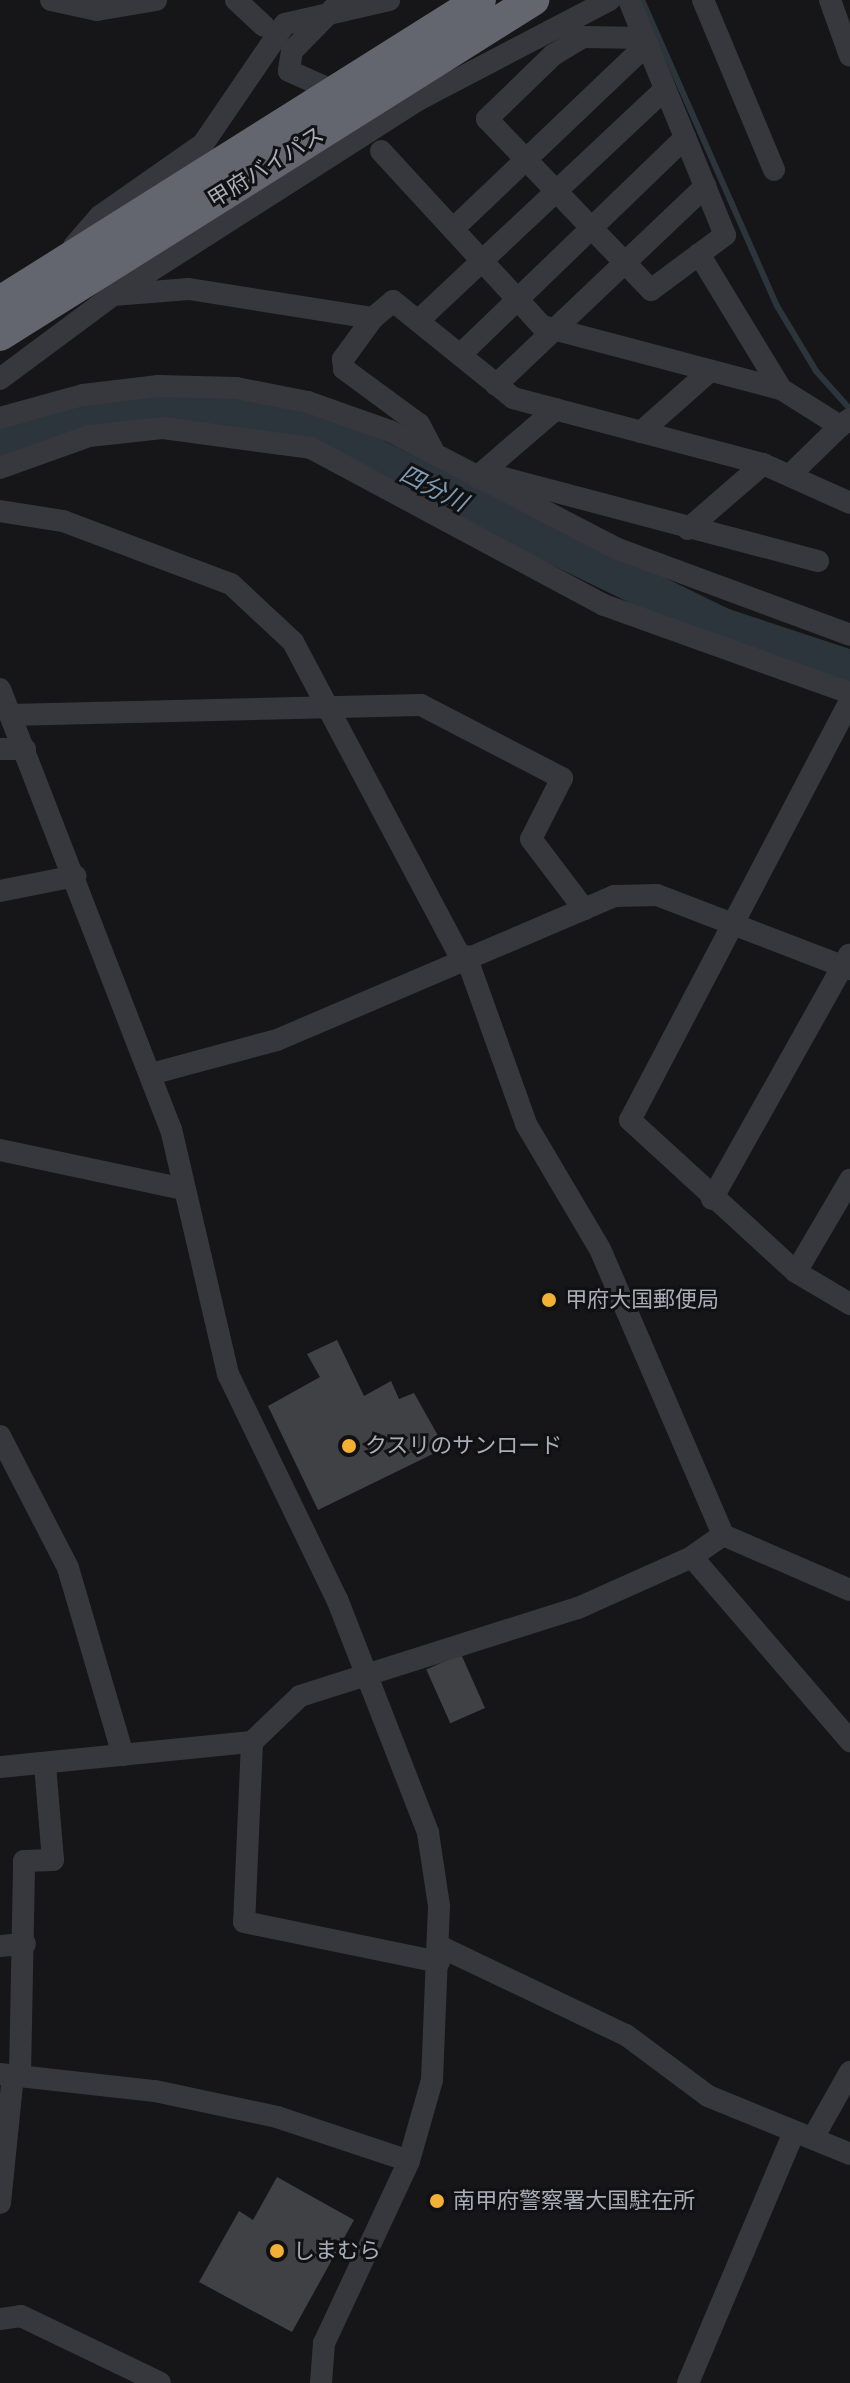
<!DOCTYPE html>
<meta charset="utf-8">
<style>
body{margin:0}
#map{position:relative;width:850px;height:2383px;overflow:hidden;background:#161618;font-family:"Fira Sans","Noto Sans JP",sans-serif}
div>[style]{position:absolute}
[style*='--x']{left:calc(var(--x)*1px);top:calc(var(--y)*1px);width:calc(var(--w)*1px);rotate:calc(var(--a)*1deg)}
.stream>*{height:6px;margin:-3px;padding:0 3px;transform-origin:3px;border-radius:3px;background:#2c353c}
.river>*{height:38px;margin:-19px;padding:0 19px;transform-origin:19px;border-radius:19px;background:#2c353c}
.building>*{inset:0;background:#404145;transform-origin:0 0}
.minor>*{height:22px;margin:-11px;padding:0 11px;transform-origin:11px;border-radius:11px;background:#37383d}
.highway>*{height:32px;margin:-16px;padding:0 16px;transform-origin:16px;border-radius:16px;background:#63666e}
.dots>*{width:22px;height:22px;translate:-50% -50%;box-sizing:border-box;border:4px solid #111113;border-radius:50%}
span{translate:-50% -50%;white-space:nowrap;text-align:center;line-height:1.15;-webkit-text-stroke:6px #111113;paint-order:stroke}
.street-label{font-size:22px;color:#a8adb8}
.poi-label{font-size:22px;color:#a8adb8}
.left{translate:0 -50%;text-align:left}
.water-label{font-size:24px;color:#7f9bb3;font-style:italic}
</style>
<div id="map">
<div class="stream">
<div style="--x:642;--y:0;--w:334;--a:66.2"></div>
<div style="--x:777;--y:306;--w:76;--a:59"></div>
<div style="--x:816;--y:371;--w:51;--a:48.2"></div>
</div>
<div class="river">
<div style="--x:0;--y:448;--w:106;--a:-18.1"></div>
<div style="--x:101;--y:415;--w:149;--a:-0.8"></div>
<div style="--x:250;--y:413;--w:84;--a:15.9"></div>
<div style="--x:331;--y:436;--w:433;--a:26"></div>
<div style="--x:720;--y:626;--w:137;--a:18.3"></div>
</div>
<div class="building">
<div style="clip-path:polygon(337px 1340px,364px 1396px,391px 1381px,399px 1399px,414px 1393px,445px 1448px,318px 1510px,268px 1406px,320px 1377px,307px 1354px)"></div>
<div style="left:461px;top:1654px;width:59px;height:38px;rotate:66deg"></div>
<div style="clip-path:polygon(277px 2177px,354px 2220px,292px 2332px,199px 2282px,239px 2211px,253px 2220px)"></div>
</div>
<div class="minor">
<div style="--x:51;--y:0;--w:47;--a:12.3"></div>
<div style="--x:97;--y:10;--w:60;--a:-9.6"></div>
<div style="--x:236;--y:0;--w:38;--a:43"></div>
<div style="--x:629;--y:0;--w:254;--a:67.8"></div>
<div style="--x:725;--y:235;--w:92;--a:143.4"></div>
<div style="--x:651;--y:290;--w:237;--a:-133.8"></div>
<div style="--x:487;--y:119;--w:92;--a:-44.1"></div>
<div style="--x:553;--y:55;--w:35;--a:-31"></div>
<div style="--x:583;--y:37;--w:61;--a:0.9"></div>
<div style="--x:703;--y:0;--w:184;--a:67.3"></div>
<div style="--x:830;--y:0;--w:59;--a:70.3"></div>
<div style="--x:333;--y:9;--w:59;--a:134.3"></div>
<div style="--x:292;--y:51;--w:20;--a:99"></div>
<div style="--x:289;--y:71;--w:49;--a:24"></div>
<div style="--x:381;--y:151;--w:238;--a:47.4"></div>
<div style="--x:542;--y:326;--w:247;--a:14.8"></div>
<div style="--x:781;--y:389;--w:70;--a:32.1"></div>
<div style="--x:840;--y:426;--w:12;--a:-35"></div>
<div style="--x:453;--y:229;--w:268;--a:-43.6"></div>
<div style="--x:74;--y:246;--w:40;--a:-49"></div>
<div style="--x:100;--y:216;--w:126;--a:-35"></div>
<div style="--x:203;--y:144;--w:145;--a:-55.7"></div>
<div style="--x:285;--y:24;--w:107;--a:-13"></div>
<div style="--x:699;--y:254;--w:158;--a:58.7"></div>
<div style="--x:113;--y:295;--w:76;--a:-4.5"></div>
<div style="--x:189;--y:289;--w:186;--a:9"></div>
<div style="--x:373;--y:318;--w:26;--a:-40"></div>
<div style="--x:393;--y:301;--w:154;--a:38.9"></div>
<div style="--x:513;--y:398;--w:259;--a:14.8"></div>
<div style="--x:763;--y:464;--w:95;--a:24.1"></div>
<div style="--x:373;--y:318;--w:51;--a:126.2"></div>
<div style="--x:343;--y:359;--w:10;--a:84"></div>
<div style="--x:344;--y:369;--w:93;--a:36.3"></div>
<div style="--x:419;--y:424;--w:34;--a:62"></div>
<div style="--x:418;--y:321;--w:339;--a:-43.2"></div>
<div style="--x:460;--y:355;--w:313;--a:-44"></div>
<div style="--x:0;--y:379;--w:141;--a:-36.6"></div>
<div style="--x:113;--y:295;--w:362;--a:-32.6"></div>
<div style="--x:418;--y:100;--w:216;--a:-27.6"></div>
<div style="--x:496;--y:385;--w:289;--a:-43.5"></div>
<div style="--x:0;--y:418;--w:86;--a:-15.5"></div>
<div style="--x:83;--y:395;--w:76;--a:-6.8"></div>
<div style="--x:158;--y:386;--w:78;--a:1.5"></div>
<div style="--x:236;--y:388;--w:73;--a:11"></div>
<div style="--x:308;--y:402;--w:87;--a:19.5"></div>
<div style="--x:390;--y:431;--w:257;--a:27.4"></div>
<div style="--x:618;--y:549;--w:247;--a:20.3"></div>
<div style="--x:641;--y:432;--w:92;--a:-41.5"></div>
<div style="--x:0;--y:468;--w:95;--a:-19.8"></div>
<div style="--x:89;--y:436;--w:74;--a:-6.2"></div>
<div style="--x:163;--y:428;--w:149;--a:7.7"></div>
<div style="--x:311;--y:448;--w:332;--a:28.2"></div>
<div style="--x:604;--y:605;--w:261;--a:19.7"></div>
<div style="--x:790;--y:475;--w:70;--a:-44.4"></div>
<div style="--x:477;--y:477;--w:104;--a:-40.7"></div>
<div style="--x:500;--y:477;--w:329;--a:14.8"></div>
<div style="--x:0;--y:511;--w:64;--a:9"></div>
<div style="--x:63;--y:521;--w:179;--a:20.6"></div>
<div style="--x:231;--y:584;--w:85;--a:43.1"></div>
<div style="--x:293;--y:642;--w:358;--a:62"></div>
<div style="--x:688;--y:529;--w:99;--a:-40.9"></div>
<div style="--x:0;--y:689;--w:472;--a:68.8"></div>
<div style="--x:171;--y:1129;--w:252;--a:76.9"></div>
<div style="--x:228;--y:1374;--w:250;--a:64.2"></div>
<div style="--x:337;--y:1599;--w:251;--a:68.7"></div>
<div style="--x:428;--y:1833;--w:74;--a:81.4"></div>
<div style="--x:439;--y:1906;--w:174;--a:92.3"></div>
<div style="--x:432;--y:2080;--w:84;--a:105.9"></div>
<div style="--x:409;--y:2161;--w:201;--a:115"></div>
<div style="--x:324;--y:2343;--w:40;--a:94.3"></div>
<div style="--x:850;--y:701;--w:473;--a:117.7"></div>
<div style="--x:630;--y:1120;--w:225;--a:42.5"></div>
<div style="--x:796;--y:1272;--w:63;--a:30.7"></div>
<div style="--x:10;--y:715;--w:411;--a:-1.4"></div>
<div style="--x:421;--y:705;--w:159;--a:27.4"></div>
<div style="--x:562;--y:778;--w:68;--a:116.9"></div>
<div style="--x:531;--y:839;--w:88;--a:52.9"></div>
<div style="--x:0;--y:749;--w:25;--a:0"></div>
<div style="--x:0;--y:891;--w:77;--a:-11.2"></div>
<div style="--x:466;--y:956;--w:178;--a:70.3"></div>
<div style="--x:526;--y:1124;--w:145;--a:59.4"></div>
<div style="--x:600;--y:1249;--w:311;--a:66.7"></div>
<div style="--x:723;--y:1535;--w:138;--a:23.4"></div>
<div style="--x:151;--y:1074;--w:131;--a:-15.1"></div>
<div style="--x:277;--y:1040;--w:366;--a:-23.1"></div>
<div style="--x:614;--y:896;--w:43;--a:-1.3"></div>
<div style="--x:657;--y:895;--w:207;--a:21"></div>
<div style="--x:0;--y:1150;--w:187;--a:12"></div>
<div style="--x:712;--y:1199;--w:280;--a:-60.7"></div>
<div style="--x:796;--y:1272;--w:107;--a:-59.6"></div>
<div style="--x:0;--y:1436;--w:148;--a:62.7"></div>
<div style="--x:68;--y:1568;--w:195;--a:73.6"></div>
<div style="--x:723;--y:1535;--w:38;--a:145"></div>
<div style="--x:692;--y:1557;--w:243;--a:49.3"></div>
<div style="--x:252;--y:1742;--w:180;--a:92.5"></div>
<div style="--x:244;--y:1922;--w:199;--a:11.6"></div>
<div style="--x:0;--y:1767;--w:253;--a:-5.7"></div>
<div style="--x:252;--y:1742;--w:66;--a:-43.8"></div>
<div style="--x:300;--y:1696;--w:292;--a:-17.6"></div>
<div style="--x:578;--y:1608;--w:125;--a:-24.1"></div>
<div style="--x:0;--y:1946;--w:25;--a:-5"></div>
<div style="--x:439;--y:1946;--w:207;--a:25.5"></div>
<div style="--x:626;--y:2035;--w:102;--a:36.6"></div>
<div style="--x:708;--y:2096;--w:153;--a:22.2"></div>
<div style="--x:0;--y:2074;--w:156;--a:6.3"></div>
<div style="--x:155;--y:2091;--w:125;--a:12"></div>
<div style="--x:277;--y:2117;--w:139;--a:18.4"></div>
<div style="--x:20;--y:2076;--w:215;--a:-88.9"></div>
<div style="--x:24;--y:1861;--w:29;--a:-2"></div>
<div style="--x:53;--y:1860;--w:96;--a:-94.8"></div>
<div style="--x:813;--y:2138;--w:76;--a:-60.7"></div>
<div style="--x:0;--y:2203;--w:129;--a:-84.2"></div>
<div style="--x:0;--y:2319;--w:21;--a:-8"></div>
<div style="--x:21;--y:2316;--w:154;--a:25.7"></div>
<div style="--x:688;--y:2383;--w:270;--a:-67.1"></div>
</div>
<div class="highway">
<div style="--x:0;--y:302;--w:567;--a:-32.18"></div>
<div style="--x:0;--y:335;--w:630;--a:-32.15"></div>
</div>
<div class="dots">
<div style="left:549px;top:1300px;background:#f2b134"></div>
<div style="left:349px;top:1446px;background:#f2b134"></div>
<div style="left:437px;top:2201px;background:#f2b134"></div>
<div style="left:277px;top:2251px;background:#f2b134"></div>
</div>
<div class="street-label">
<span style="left:266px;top:167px;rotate:-32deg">甲府バイパス</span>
</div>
<div class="poi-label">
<span class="left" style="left:565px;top:1300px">甲府大国郵便局</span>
<span class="left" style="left:365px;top:1446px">クスリのサンロード</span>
<span class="left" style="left:453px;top:2201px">南甲府警察署大国駐在所</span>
<span class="left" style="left:293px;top:2251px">しまむら</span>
</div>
<div class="water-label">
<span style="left:433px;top:489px;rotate:27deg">四分川</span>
</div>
</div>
